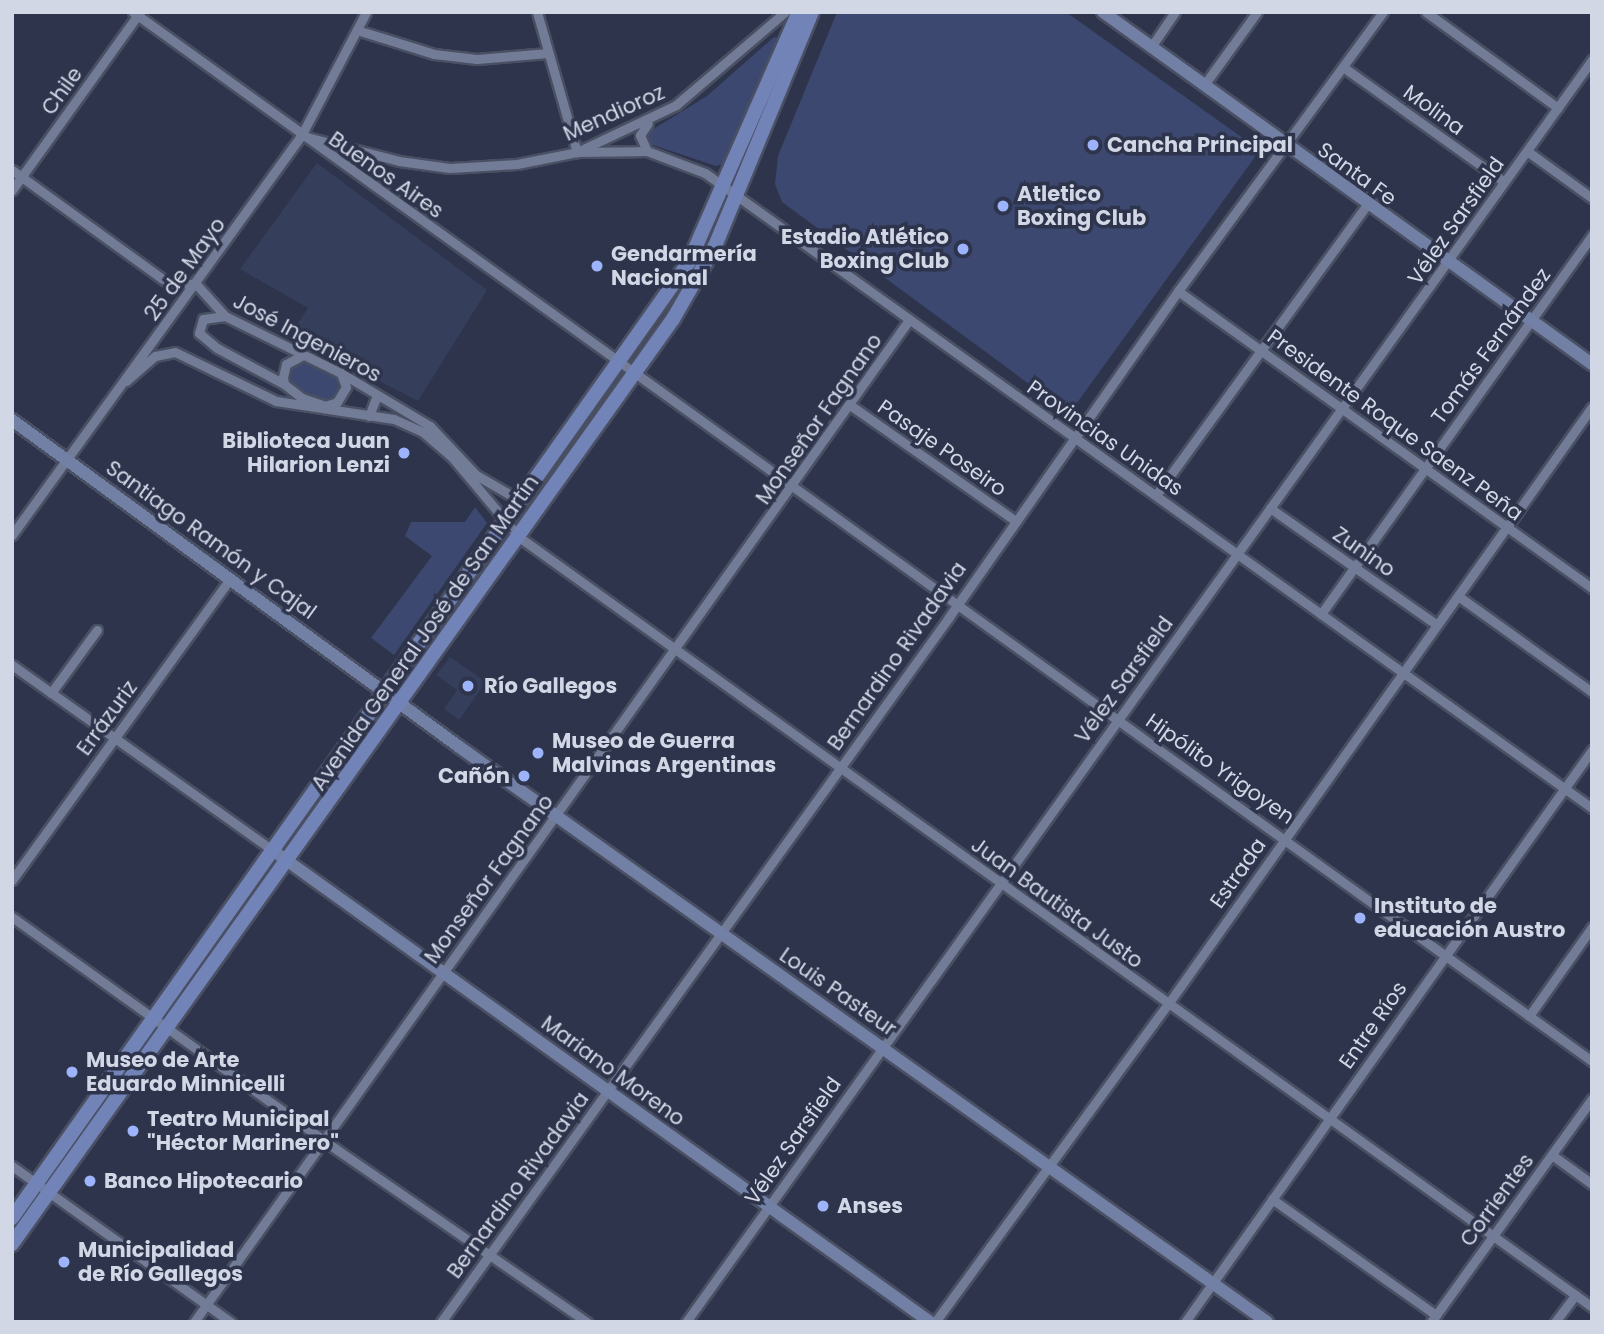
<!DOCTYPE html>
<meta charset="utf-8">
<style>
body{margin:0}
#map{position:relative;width:1604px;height:1334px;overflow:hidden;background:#2d344b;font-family:Poppins,sans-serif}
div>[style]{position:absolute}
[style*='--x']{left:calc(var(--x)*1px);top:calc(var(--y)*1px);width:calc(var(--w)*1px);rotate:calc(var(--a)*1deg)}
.built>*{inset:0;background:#353e5b}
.green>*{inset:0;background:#3c486f}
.roads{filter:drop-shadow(2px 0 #4a5063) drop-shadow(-2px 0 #4a5063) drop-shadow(0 2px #4a5063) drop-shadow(0 -2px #4a5063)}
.street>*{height:9px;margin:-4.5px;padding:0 4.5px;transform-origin:4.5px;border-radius:4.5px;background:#737c96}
.secondary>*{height:12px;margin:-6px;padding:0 6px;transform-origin:6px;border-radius:6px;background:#7380a6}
.primary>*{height:14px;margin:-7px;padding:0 7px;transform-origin:7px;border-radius:7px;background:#7283b7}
.dots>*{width:19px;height:19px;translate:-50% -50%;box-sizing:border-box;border:4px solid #2d344b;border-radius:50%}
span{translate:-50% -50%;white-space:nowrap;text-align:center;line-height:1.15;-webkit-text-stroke:7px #2d344b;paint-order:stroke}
.street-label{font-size:21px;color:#d2d7e6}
.poi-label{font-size:21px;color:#d2d7e6;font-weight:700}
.left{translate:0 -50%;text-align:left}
.right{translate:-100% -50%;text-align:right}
.frame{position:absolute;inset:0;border:14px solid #d2d7e6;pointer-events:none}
</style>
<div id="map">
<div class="built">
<div style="clip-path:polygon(317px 163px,487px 290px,418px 401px,290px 335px,308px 308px,240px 269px)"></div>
<div style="clip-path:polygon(450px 657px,486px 682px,459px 720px,444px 709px,457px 690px,436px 675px)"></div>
</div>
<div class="green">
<div style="clip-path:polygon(837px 12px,1066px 12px,1254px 146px,1255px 157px,1074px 407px,1063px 409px,782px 202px,775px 184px,778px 156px)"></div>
<div style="clip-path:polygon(774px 37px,778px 38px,724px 164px,716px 166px,647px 143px,647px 133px,707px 96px)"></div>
<div style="clip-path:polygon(304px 361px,338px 378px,338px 396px,320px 401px,289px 384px,288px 368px)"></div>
<div style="clip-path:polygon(475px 507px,487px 523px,394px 655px,371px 638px,432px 556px,405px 536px,411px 522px,465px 522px)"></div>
</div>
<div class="roads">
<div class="street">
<div style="--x:133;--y:12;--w:1797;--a:35.72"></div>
<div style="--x:537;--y:12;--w:146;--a:74.1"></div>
<div style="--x:1426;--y:12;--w:163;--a:36"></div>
<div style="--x:357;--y:30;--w:81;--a:17.3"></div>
<div style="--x:434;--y:54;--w:43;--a:6.6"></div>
<div style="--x:477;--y:59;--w:71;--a:-4.8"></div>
<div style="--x:1151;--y:47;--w:42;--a:-55.6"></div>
<div style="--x:1343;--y:67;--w:198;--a:35.5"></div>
<div style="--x:1204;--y:85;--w:90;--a:-54"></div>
<div style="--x:303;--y:136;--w:99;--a:14.6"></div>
<div style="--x:399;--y:161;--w:51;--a:7.8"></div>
<div style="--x:450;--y:168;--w:67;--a:-3.4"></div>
<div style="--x:517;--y:164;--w:61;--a:-11.3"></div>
<div style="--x:577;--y:152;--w:110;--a:-25.4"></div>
<div style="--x:676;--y:105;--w:143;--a:-40.5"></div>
<div style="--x:647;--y:151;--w:17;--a:-114"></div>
<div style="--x:640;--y:135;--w:14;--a:-56"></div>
<div style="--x:1527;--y:151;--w:80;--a:35.9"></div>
<div style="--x:577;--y:152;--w:70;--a:-0.8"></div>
<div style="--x:647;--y:151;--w:62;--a:20.8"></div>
<div style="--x:705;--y:173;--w:1091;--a:35.6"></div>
<div style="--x:12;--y:170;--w:193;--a:35.9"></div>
<div style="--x:168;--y:283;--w:28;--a:2"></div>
<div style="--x:12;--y:190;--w:219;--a:-54.3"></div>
<div style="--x:196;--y:284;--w:43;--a:47.8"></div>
<div style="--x:225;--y:316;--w:129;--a:26.2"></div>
<div style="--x:341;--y:373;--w:104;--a:30.8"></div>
<div style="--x:430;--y:426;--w:67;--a:46.8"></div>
<div style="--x:476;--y:475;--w:52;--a:30"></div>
<div style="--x:1178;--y:291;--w:510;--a:35.66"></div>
<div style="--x:225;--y:316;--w:22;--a:172"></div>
<div style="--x:203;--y:319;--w:15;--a:106"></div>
<div style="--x:199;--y:333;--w:23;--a:40"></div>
<div style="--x:217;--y:348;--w:76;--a:28.2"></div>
<div style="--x:303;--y:355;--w:19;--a:152"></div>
<div style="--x:286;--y:364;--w:13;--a:103"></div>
<div style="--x:283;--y:377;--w:7;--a:82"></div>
<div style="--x:284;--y:384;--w:23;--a:38"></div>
<div style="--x:302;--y:398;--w:24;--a:19"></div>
<div style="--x:325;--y:406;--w:13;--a:-18"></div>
<div style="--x:337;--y:402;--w:17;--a:-59"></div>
<div style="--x:346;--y:387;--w:15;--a:-110"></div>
<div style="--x:126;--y:381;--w:38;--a:-41"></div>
<div style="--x:155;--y:356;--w:20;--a:-11"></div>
<div style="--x:175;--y:352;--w:112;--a:25.9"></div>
<div style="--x:276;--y:401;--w:119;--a:8.7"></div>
<div style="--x:394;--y:419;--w:32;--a:24"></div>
<div style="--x:423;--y:432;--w:38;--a:41"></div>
<div style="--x:452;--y:457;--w:104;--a:50.1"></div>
<div style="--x:519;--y:537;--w:1321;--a:35.66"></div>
<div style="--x:850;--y:405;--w:200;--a:35"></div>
<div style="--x:369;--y:416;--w:22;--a:-69"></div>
<div style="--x:1156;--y:495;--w:359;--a:-54"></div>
<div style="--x:1270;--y:508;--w:204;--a:35"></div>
<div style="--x:12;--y:535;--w:493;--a:-54.1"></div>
<div style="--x:301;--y:136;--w:140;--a:-62.3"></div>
<div style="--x:1458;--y:596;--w:165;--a:35.6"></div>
<div style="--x:1321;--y:614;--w:466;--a:-54.4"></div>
<div style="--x:12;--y:665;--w:323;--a:35.4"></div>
<div style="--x:51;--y:693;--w:78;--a:-53.9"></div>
<div style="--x:12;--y:880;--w:373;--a:-54.1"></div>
<div style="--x:12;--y:917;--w:383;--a:35.6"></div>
<div style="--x:323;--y:1140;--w:321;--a:34.6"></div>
<div style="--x:1529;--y:1016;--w:109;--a:-54.7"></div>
<div style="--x:1552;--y:1155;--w:49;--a:35.9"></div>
<div style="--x:12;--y:1166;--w:269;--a:35.5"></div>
<div style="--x:1272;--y:1199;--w:201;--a:35.3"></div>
<div style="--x:194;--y:1322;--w:1231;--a:-54.49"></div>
<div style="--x:441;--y:1322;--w:869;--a:-54.22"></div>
<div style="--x:949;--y:617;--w:398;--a:-54.9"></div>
<div style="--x:1178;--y:291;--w:346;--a:-53.7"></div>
<div style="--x:686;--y:1322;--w:1554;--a:-54.33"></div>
<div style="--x:935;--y:1322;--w:394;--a:-53.8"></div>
<div style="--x:1168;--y:1004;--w:732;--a:-54.62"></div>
<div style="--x:1185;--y:1322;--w:702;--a:-54.57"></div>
<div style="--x:1431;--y:1322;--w:275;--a:-54.2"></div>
<div style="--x:1555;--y:1322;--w:34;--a:-53"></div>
</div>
<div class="secondary">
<div style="--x:1103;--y:12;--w:603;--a:35.75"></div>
<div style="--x:12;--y:420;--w:552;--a:36.16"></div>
<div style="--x:458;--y:746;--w:993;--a:35.45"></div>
<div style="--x:275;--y:852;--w:806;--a:35.66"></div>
</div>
<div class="primary">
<div style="--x:12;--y:1218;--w:1171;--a:-54.7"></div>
<div style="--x:689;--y:262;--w:273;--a:-66.3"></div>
<div style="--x:12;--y:1244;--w:1137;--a:-54.45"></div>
<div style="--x:673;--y:319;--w:84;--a:-60.1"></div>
<div style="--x:715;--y:246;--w:253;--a:-67.5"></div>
</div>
</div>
<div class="dots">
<div style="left:1093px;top:145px;background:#9db4fd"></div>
<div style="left:1003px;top:206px;background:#9db4fd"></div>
<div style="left:963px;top:249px;background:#9db4fd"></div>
<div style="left:597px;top:266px;background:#9db4fd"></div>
<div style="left:404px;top:453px;background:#9db4fd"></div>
<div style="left:468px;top:686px;background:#9db4fd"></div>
<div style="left:538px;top:753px;background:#9db4fd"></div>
<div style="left:524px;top:776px;background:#9db4fd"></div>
<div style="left:1360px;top:918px;background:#9db4fd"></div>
<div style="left:72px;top:1072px;background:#9db4fd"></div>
<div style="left:133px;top:1131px;background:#9db4fd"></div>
<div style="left:90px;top:1181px;background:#9db4fd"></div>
<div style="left:823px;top:1206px;background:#9db4fd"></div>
<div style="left:64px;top:1262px;background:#9db4fd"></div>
</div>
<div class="street-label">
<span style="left:62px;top:91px;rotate:-54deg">Chile</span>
<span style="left:1434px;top:110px;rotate:36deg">Molina</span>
<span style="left:614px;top:113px;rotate:-24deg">Mendioroz</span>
<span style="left:1357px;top:174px;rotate:36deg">Santa Fe</span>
<span style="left:386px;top:175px;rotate:35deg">Buenos Aires</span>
<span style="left:1456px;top:221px;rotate:-55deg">Vélez Sarsfield</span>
<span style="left:185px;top:269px;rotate:-54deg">25 de Mayo</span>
<span style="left:307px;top:338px;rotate:28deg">José Ingenieros</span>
<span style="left:1491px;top:346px;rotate:-54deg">Tomás Fernández</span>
<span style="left:819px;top:419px;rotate:-55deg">Monseñor Fagnano</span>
<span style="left:1395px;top:425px;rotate:36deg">Presidente Roque Saenz Peña</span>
<span style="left:1105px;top:438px;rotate:35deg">Provincias Unidas</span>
<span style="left:942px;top:448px;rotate:35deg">Pasaje Poseiro</span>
<span style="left:211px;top:540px;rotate:36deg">Santiago Ramón y Cajal</span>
<span style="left:1364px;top:552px;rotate:35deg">Zunino</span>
<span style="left:425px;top:633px;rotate:-55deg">Avenida General José de San Martín</span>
<span style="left:897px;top:656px;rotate:-55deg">Bernardino Rivadavia</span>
<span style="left:1124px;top:680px;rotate:-54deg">Vélez Sarsfield</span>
<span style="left:107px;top:718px;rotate:-54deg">Errázuriz</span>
<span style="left:1220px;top:769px;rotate:35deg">Hipólito Yrigoyen</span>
<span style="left:1238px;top:873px;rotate:-55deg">Estrada</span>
<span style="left:489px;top:879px;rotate:-54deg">Monseñor Fagnano</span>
<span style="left:1057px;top:903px;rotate:36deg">Juan Bautista Justo</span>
<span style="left:838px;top:992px;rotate:35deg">Louis Pasteur</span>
<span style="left:1373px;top:1025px;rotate:-55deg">Entre Ríos</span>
<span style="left:613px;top:1071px;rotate:36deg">Mariano Moreno</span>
<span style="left:793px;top:1141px;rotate:-55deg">Vélez Sarsfield</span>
<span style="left:518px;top:1185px;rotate:-54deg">Bernardino Rivadavia</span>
<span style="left:1497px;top:1200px;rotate:-54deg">Corrientes</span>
</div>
<div class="poi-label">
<span class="left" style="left:1107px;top:145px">Cancha Principal</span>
<span class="left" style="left:1017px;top:206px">Atletico<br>Boxing Club</span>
<span class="right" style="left:949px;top:249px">Estadio Atlético<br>Boxing Club</span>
<span class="left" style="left:611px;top:266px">Gendarmería<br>Nacional</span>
<span class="right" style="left:390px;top:453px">Biblioteca Juan<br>Hilarion Lenzi</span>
<span class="left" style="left:484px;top:686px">Río Gallegos</span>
<span class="left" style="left:552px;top:753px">Museo de Guerra<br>Malvinas Argentinas</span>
<span class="right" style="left:510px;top:776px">Cañón</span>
<span class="left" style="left:1374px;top:918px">Instituto de<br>educación Austro</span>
<span class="left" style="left:86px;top:1072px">Museo de Arte<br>Eduardo Minnicelli</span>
<span class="left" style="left:147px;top:1131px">Teatro Municipal<br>"Héctor Marinero"</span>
<span class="left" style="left:104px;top:1181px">Banco Hipotecario</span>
<span class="left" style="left:837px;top:1206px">Anses</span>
<span class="left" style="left:78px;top:1262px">Municipalidad<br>de Río Gallegos</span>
</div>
<div class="frame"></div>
</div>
